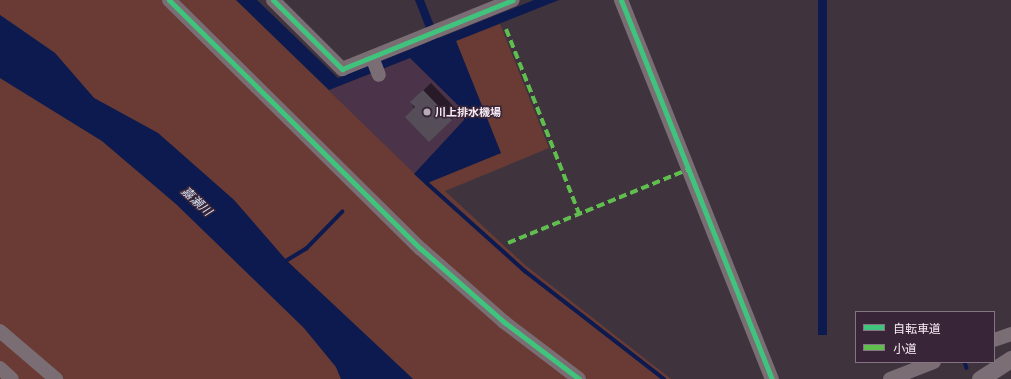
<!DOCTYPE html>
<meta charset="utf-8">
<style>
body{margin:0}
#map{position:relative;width:1011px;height:379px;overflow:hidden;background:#3f343e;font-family:Helvetica,"Noto Sans JP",sans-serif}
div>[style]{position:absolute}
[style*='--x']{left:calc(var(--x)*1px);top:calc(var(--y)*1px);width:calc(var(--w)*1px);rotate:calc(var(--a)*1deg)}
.built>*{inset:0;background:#4b3449}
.green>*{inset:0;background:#693b34}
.water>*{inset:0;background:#0d1a50;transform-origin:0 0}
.shadow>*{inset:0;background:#0007}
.stream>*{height:3.5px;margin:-1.75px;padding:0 1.75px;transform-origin:1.75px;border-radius:1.75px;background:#0d1a50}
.building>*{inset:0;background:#554e58}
.minor>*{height:14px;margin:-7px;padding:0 7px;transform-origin:7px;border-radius:7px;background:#7a6d73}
.major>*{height:17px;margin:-8.5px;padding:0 8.5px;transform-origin:8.5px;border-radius:8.5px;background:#7b6e75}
.quiet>*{height:4px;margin-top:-2px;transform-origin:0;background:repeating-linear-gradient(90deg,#5fbe4e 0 8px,transparent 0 12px)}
.cycleway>*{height:5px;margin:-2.5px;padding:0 2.5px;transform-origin:2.5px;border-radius:2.5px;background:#40c37c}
.dots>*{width:11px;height:11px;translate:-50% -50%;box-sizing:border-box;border:2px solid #382537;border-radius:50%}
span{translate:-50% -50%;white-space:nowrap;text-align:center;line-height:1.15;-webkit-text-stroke:3px #382537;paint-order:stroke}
.poi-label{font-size:11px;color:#f8ebf6;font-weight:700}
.left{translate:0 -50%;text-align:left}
.water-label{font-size:12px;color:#d8e1f4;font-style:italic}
.legend{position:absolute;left:855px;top:311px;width:140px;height:52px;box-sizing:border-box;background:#382537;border:1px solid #857483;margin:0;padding:5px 7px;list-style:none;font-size:12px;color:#f8ebf6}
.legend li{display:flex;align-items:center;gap:8px;height:20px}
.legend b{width:20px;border:1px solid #857483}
</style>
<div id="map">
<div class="built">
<div style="clip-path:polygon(410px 58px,464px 111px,464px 120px,414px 174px,329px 90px)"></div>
</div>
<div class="green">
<div style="clip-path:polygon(0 0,236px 0,425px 184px,501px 153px,456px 41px,500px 24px,549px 148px,445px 191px,525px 265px,671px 379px,413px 379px,287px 261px,234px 200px,158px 133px,94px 98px,55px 53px,0 15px)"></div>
<div style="clip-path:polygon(0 78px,102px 141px,176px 204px,304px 328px,336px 367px,341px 379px,0 379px)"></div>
</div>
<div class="water">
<div style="clip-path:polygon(236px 0,257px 0,338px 78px,431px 41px,415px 0,424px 0,439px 38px,534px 0,559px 0,456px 41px,501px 153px,425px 184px,414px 174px,464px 120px,464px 111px,410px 58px,329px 90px)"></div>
<div style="left:818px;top:0;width:9px;height:335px"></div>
<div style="clip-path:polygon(0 15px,55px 53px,94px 98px,158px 133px,234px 200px,287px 261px,413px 379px,341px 379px,336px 367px,304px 328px,176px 204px,102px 141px,0 78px)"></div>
</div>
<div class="shadow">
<div style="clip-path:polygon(431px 83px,459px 112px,429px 141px,411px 102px)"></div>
</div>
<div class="stream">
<div style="--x:427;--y:183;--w:132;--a:41.9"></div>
<div style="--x:525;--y:271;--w:176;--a:37.8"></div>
<div style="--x:284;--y:262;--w:26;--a:-31"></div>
<div style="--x:306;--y:249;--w:52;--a:-45.8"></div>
<div style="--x:965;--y:362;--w:6;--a:72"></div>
</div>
<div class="building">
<div style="clip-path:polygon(423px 90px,452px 120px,429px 142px,405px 117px,415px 107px,410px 102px)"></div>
</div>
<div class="minor">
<div style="--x:169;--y:0;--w:354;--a:44.7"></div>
<div style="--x:421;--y:249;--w:111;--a:41.3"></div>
<div style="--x:504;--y:322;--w:94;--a:37.2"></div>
<div style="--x:273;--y:0;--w:98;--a:45"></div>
<div style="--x:342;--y:69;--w:184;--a:-22"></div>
<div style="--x:621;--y:0;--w:408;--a:68.3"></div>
<div style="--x:372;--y:57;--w:19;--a:69"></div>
<div style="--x:0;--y:331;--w:74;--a:40.6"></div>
<div style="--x:994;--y:340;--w:18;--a:-19"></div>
<div style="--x:0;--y:368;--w:16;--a:43"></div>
<div style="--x:890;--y:379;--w:47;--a:-21.1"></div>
</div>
<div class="major">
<div style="--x:980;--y:379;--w:37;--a:-33"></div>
</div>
<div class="quiet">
<div style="--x:506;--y:29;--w:198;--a:68.4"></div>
<div style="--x:508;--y:243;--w:196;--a:-22.2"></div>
</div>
<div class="cycleway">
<div style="--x:169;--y:0;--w:354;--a:44.7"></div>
<div style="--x:421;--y:249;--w:111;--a:41.3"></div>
<div style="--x:504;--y:322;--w:94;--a:37.2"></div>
<div style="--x:273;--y:0;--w:98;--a:45"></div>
<div style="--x:342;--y:69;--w:184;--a:-22"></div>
<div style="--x:621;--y:0;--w:408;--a:68.3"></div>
</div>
<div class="dots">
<div style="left:427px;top:112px;background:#b7abb6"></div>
</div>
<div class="poi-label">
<span class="left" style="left:435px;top:112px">川上排水機場</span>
</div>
<div class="water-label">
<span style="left:196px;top:202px;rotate:43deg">嘉瀬川</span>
</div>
<ul class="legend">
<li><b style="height:5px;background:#40c37c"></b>自転車道</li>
<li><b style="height:5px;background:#5fbe4e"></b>小道</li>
</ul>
</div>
